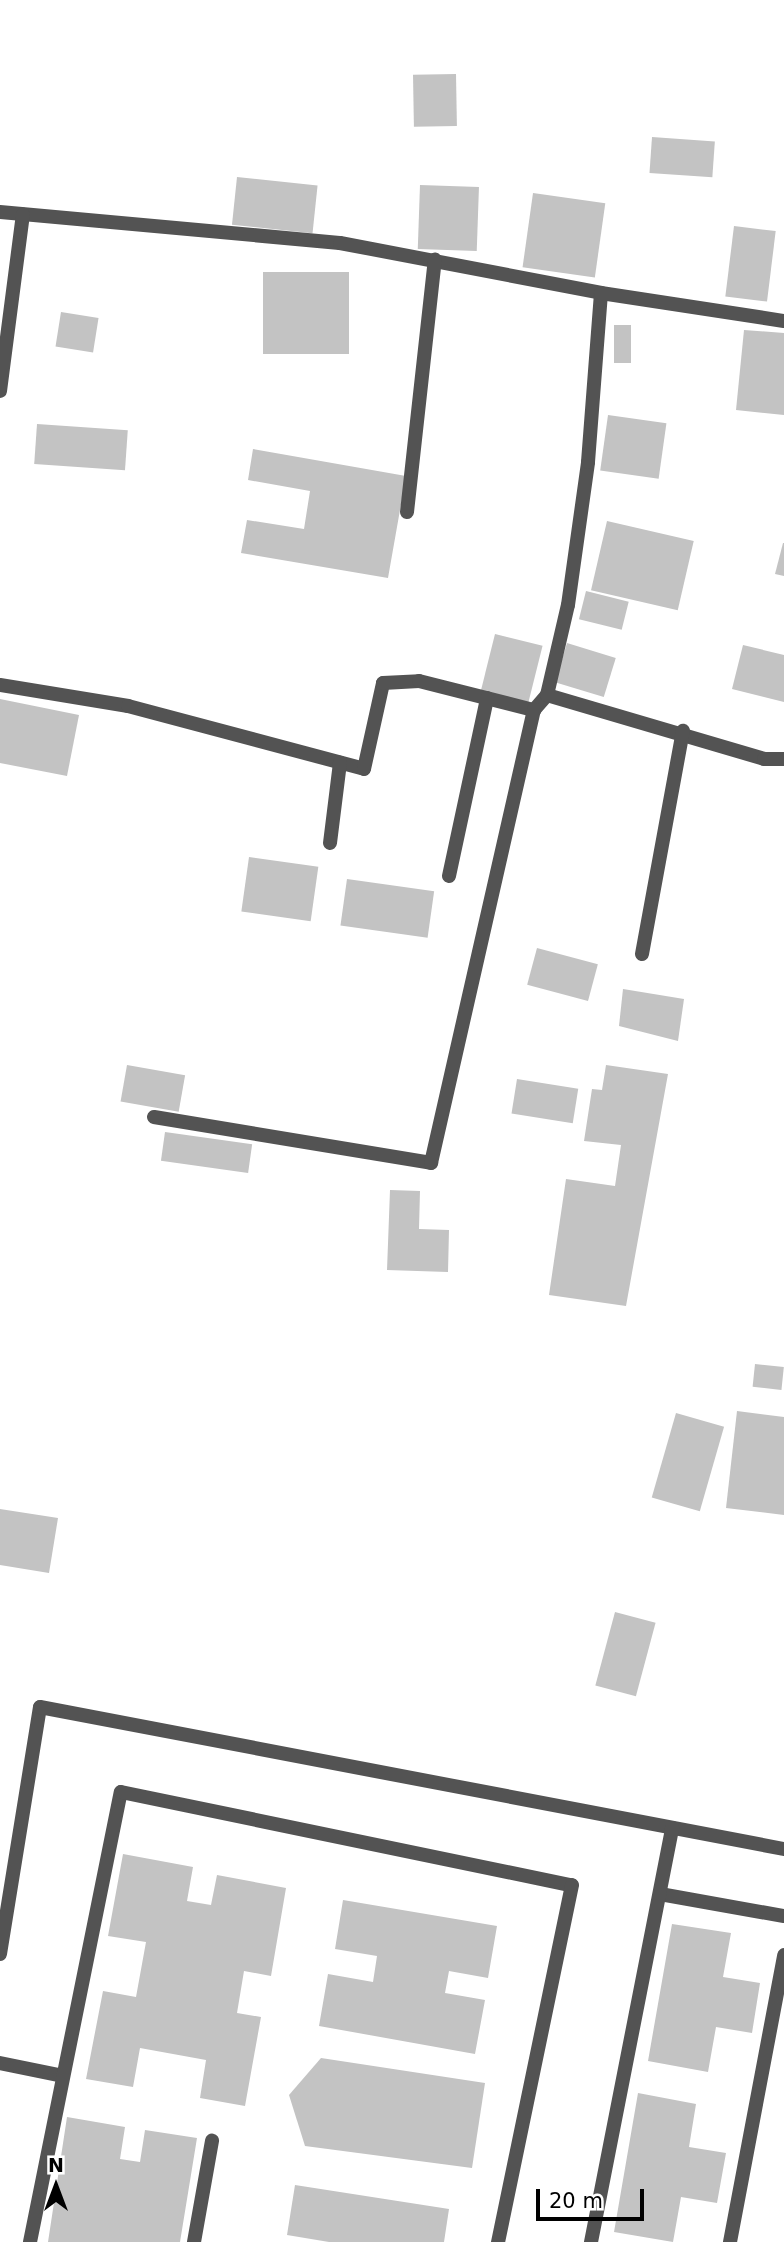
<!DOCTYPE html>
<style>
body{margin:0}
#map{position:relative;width:784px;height:2242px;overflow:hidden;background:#fff;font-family:"DejaVu Sans",sans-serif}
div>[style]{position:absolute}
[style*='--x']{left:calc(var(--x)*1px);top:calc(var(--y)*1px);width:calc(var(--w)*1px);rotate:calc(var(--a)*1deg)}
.building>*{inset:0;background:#c3c3c3;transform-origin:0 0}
.minor>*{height:14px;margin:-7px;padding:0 7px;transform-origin:7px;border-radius:7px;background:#535353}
span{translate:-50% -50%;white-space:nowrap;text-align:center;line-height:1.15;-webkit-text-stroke:6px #fff;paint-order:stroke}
.north{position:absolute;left:21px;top:2151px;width:70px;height:70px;-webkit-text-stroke:5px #fff;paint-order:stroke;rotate:0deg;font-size:19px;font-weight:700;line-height:28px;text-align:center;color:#000}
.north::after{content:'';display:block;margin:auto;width:24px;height:32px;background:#000;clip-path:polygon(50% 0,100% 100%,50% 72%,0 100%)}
.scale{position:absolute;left:536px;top:2189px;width:108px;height:32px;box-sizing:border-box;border:4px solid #000;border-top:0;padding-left:9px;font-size:21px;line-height:24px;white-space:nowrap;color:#000;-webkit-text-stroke:5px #fff;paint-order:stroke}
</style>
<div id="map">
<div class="building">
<div style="left:456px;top:74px;width:52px;height:43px;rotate:89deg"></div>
<div style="left:652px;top:137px;width:63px;height:36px;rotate:4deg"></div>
<div style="left:237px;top:177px;width:81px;height:48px;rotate:6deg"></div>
<div style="left:420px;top:185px;width:59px;height:64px;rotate:2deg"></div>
<div style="left:533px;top:193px;width:73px;height:75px;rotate:8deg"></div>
<div style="left:734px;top:226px;width:42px;height:71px;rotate:7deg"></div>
<div style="left:263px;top:272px;width:86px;height:82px"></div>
<div style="left:61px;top:312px;width:38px;height:35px;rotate:9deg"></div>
<div style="left:614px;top:325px;width:17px;height:38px"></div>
<div style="clip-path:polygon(744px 330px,784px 333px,784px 415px,736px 410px)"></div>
<div style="left:608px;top:415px;width:59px;height:56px;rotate:8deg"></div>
<div style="left:37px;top:424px;width:91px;height:40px;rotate:4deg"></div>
<div style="clip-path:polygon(253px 449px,406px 476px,388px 578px,241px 553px,247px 520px,304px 529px,310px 491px,248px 480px)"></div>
<div style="left:607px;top:521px;width:89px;height:71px;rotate:13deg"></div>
<div style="clip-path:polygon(783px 543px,784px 543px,784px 576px,775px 574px)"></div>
<div style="left:586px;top:591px;width:44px;height:29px;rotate:14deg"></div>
<div style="left:495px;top:634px;width:49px;height:61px;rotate:14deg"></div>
<div style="left:567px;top:643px;width:51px;height:41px;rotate:17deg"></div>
<div style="clip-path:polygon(743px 645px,784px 655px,784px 702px,732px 689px)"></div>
<div style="clip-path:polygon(0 699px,79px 715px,67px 776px,0 763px)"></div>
<div style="left:249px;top:857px;width:70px;height:55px;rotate:8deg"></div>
<div style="left:347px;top:879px;width:88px;height:47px;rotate:8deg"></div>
<div style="left:537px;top:948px;width:63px;height:38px;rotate:15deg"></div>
<div style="clip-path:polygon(623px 989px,684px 999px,678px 1041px,619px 1026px)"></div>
<div style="left:127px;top:1065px;width:59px;height:37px;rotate:10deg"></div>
<div style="clip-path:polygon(606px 1065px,668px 1074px,626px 1306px,549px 1295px,566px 1179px,615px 1186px,621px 1145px,584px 1141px,592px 1089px,602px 1090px)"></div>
<div style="left:517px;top:1079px;width:62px;height:35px;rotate:9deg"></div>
<div style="left:165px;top:1132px;width:88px;height:29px;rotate:8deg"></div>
<div style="clip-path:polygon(390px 1190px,420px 1191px,419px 1229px,449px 1230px,448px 1272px,387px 1270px)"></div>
<div style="left:755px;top:1364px;width:29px;height:23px;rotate:6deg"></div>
<div style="clip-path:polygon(737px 1411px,784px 1417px,784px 1515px,726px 1508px)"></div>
<div style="left:676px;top:1413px;width:50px;height:88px;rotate:16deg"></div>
<div style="clip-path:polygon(0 1509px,58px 1518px,49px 1573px,0 1565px)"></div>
<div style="left:615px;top:1612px;width:42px;height:76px;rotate:15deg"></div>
<div style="clip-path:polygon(123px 1854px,193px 1867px,187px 1901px,211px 1905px,217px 1875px,286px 1888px,271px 1976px,244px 1971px,237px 2013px,261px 2017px,245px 2106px,200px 2098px,206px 2060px,140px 2048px,133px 2087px,86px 2079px,103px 1991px,136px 1997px,146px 1942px,108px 1936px)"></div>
<div style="clip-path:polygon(343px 1900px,497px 1926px,488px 1978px,449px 1971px,445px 1993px,485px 2000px,475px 2054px,319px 2026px,328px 1974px,373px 1982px,377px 1956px,335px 1949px)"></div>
<div style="clip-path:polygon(672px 1924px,731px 1933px,723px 1977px,760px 1983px,752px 2033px,716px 2027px,708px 2072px,648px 2061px)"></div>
<div style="clip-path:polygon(321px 2058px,485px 2083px,472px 2168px,305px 2146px,289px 2095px)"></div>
<div style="clip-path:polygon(638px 2093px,696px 2104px,689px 2147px,726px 2153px,717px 2203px,681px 2197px,673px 2242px,614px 2232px)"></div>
<div style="clip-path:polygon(67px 2117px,125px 2127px,120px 2159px,140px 2162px,145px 2130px,197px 2138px,180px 2242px,48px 2242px)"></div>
<div style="clip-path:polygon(295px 2185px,449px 2209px,444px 2242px,329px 2242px,287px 2235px)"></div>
</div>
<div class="minor">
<div style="--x:0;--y:212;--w:341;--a:5.2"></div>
<div style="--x:340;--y:243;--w:266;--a:10.8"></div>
<div style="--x:0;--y:391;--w:178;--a:-82.6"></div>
<div style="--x:407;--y:512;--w:254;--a:-83.7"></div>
<div style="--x:0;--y:685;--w:130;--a:9.3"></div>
<div style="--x:128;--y:706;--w:244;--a:14.9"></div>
<div style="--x:364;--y:769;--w:88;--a:-77.5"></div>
<div style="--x:383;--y:683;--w:36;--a:-3"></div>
<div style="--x:419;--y:681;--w:119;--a:14.2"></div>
<div style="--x:534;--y:710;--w:20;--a:-49"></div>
<div style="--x:547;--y:695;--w:226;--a:16.4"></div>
<div style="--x:764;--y:759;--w:20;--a:0"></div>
<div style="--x:547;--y:695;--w:92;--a:-76.9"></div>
<div style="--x:568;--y:605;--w:144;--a:-82"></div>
<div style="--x:588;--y:462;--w:169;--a:-85.6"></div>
<div style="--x:601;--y:293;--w:185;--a:8.7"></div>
<div style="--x:330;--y:843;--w:81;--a:-82.9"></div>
<div style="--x:449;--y:876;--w:182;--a:-77.9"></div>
<div style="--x:642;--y:954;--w:227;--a:-79.6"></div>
<div style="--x:154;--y:1117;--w:281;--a:9.4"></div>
<div style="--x:431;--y:1163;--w:465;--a:-77.2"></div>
<div style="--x:660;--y:1894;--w:126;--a:10.1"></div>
<div style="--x:0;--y:1954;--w:250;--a:-80.8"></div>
<div style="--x:40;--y:1707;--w:757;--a:10.81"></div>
<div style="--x:0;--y:2063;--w:64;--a:11.7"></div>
<div style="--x:30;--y:2242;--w:459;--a:-78.6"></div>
<div style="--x:121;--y:1792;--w:460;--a:11.7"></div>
<div style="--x:572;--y:1885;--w:365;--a:101.7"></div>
<div style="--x:194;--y:2242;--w:103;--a:-79.9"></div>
<div style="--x:591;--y:2242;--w:422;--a:-78.9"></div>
<div style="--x:730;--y:2242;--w:292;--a:-79.3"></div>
</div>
<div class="north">N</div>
<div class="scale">20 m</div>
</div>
